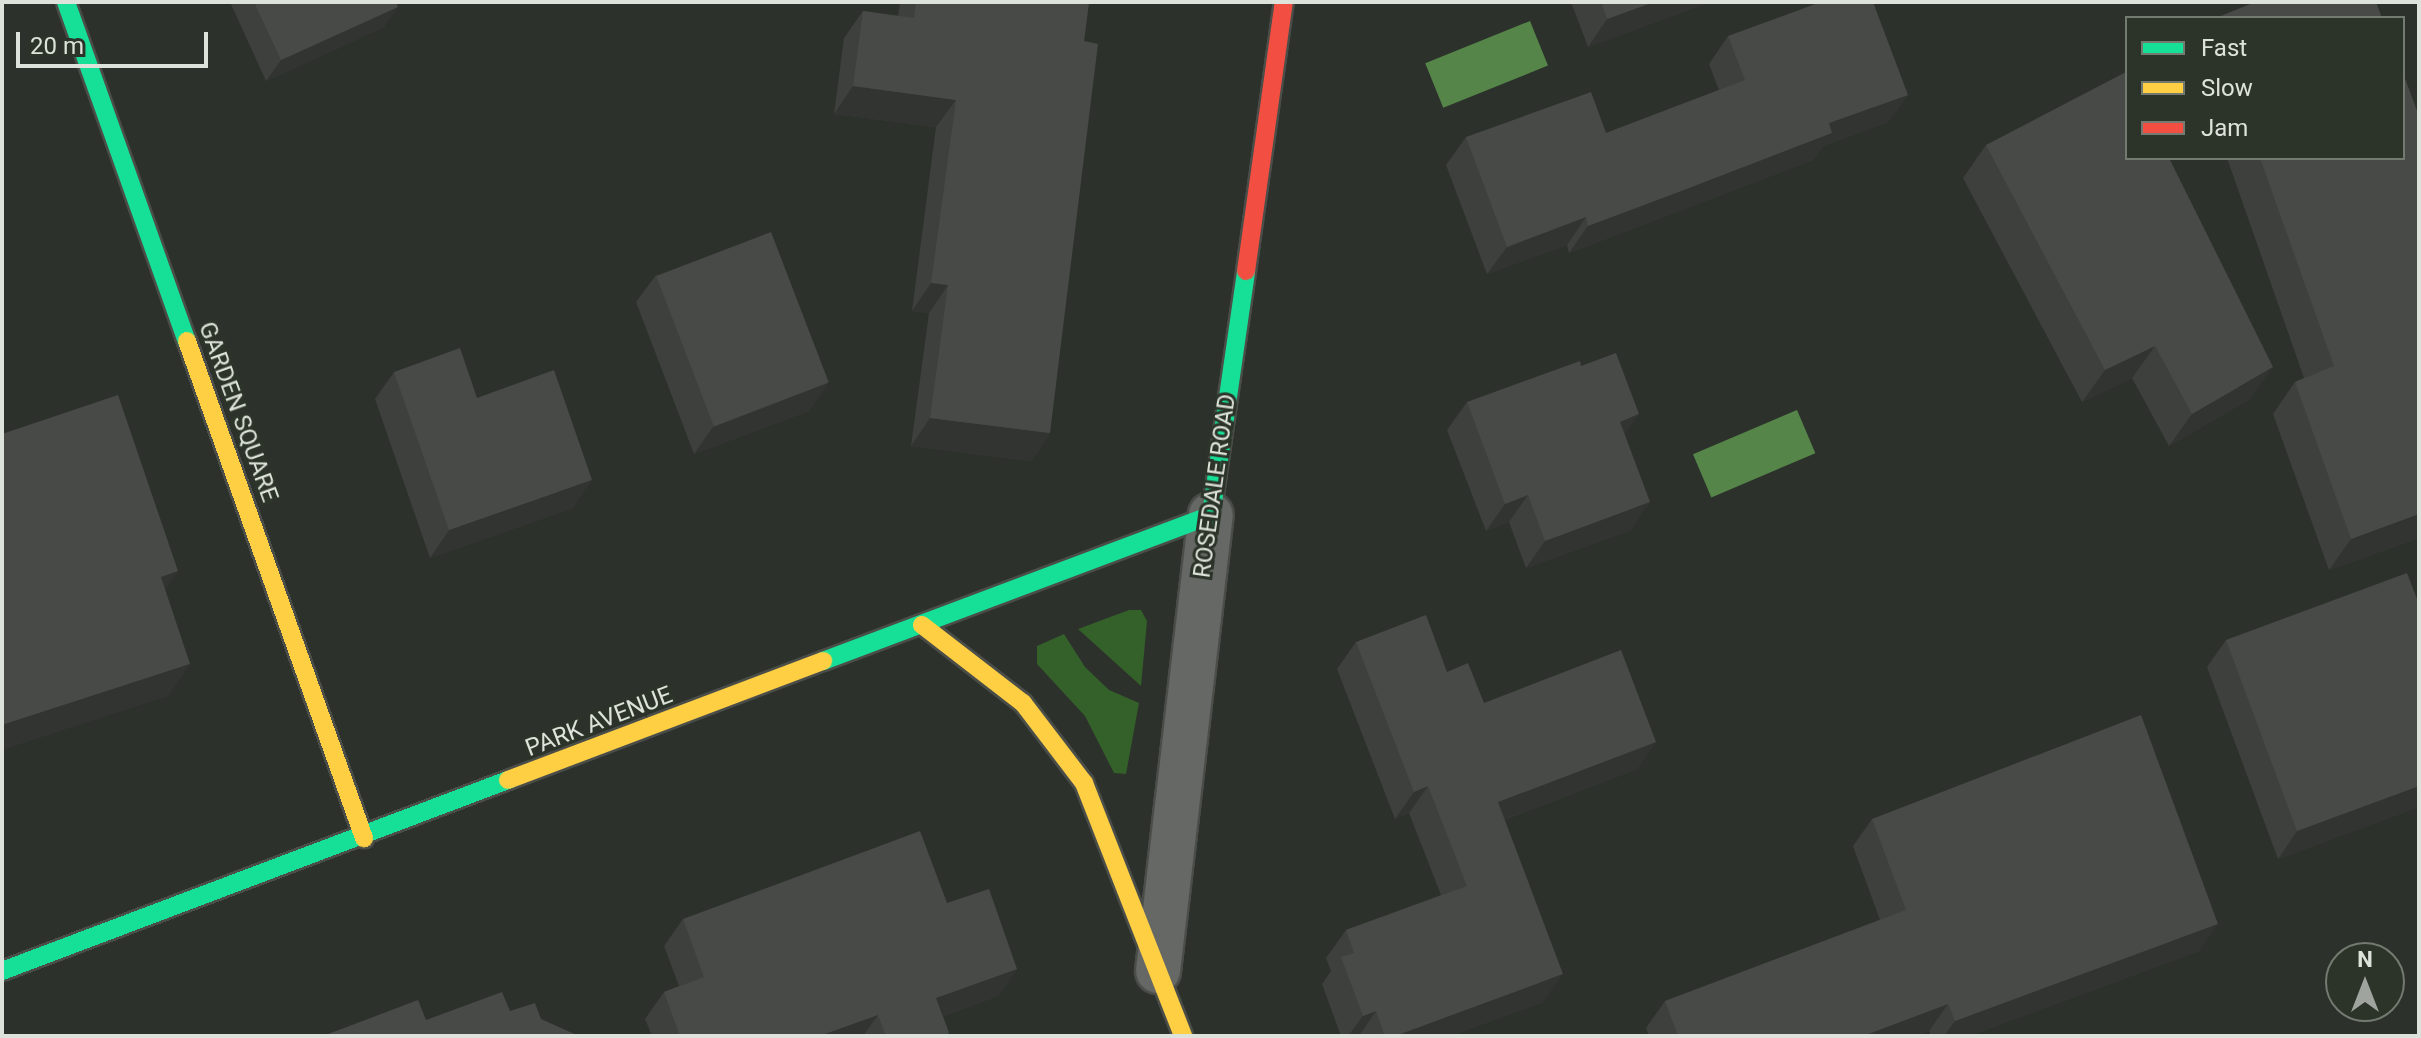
<!DOCTYPE html>
<style>
body{margin:0}
#map{position:relative;width:2421px;height:1038px;overflow:hidden;background:#2d312c;font-family:Roboto,sans-serif}
div>[style]{position:absolute}
[style*='--x']{left:calc(var(--x)*1px);top:calc(var(--y)*1px);width:calc(var(--w)*1px);rotate:calc(var(--a)*1deg)}
.green>*{inset:0;background:#346029}
.water>*{inset:0;background:#558548;transform-origin:0 0}
.roads{filter:drop-shadow(2px 0 #4a4d48) drop-shadow(-2px 0 #4a4d48) drop-shadow(0 2px #4a4d48) drop-shadow(0 -2px #4a4d48)}
.street>*{height:44px;margin:-22px;padding:0 22px;transform-origin:22px;border-radius:22px;background:#656864}
.fast>*{height:18px;margin:-9px;padding:0 9px;transform-origin:9px;border-radius:9px;background:#16e098}
.slow>*{height:18px;margin:-9px;padding:0 9px;transform-origin:9px;border-radius:9px;background:#ffcf43}
.jam>*{height:18px;margin:-9px;padding:0 9px;transform-origin:9px;border-radius:9px;background:#f24e42}
.wall>*{inset:0;background:#3d403c}
.shaded-wall>*{inset:0;background:#323431}
.building>*{inset:0;background:#474a46;transform-origin:0 0}
span{translate:-50% -50%;white-space:nowrap;text-align:center;line-height:1.15;-webkit-text-stroke:6px #2c3429;paint-order:stroke}
.street-label{font-size:24px;color:#dde2db}
.frame{position:absolute;inset:0;border:4px solid #dde2db;pointer-events:none}
.legend{position:absolute;left:2125px;top:16px;width:280px;height:144px;box-sizing:border-box;background:#2c3429;border:2px solid #737a70;margin:0;padding:10px 14px;list-style:none;font-size:24px;color:#dde2db}
.legend li{display:flex;align-items:center;gap:16px;height:40px}
.legend b{width:40px;border:2px solid #737a70}
.north{position:absolute;left:2325px;top:942px;width:80px;height:80px;box-sizing:border-box;background:#2c3429;border:2px solid #737a70;border-radius:50%;rotate:0deg;font-size:22px;font-weight:700;line-height:32px;text-align:center;color:#dde2db}
.north::after{content:'';display:block;margin:auto;width:28px;height:36px;background:#9fa49e;clip-path:polygon(50% 0,100% 100%,50% 72%,0 100%)}
.scale{position:absolute;left:16px;top:32px;width:192px;height:36px;box-sizing:border-box;border:4px solid #dde2db;border-top:0;padding-left:10px;font-size:24px;line-height:28px;white-space:nowrap;color:#dde2db;-webkit-text-stroke:6px #2c3429;paint-order:stroke}
</style>
<div id="map">
<div class="green">
<div style="clip-path:polygon(1129px 610px,1141px 610px,1147px 621px,1141px 686px,1078px 629px)"></div>
<div style="clip-path:polygon(1064px 634px,1085px 667px,1109px 690px,1139px 703px,1126px 774px,1114px 773px,1085px 716px,1037px 664px,1037px 646px)"></div>
</div>
<div class="water">
<div style="left:1530px;top:21px;width:48px;height:113px;rotate:68deg"></div>
<div style="left:1797px;top:410px;width:47px;height:113px;rotate:67deg"></div>
</div>
<div class="roads">
<div class="street">
<div style="--x:1158;--y:971;--w:459;--a:-83.4"></div>
</div>
<div class="fast">
<div style="--x:66;--y:2;--w:360;--a:70.4"></div>
<div style="--x:823;--y:661;--w:415;--a:-20.6"></div>
<div style="--x:1211;--y:515;--w:246;--a:-81.8"></div>
<div style="--x:2;--y:971;--w:541;--a:-20.68"></div>
</div>
<div class="slow">
<div style="--x:187;--y:341;--w:528;--a:70.4"></div>
<div style="--x:922;--y:625;--w:128;--a:37.7"></div>
<div style="--x:1023;--y:703;--w:101;--a:52.7"></div>
<div style="--x:1084;--y:783;--w:272;--a:68.6"></div>
<div style="--x:508;--y:780;--w:337;--a:-20.7"></div>
</div>
<div class="jam">
<div style="--x:1246;--y:271;--w:272;--a:-82"></div>
</div>
</div>
<div class="wall">
<div style="clip-path:polygon(230px 2px,396px 2px,384px 27px,266px 81px)"></div>
<div style="clip-path:polygon(900px 2px,1089px 2px,1084px 41px,1050px 433px,1031px 461px,911px 446px,929px 313px,912px 311px,936px 127px,834px 114px,844px 38px,863px 11px,898px 16px)"></div>
<div style="clip-path:polygon(1571px 2px,1710px 2px,1588px 47px)"></div>
<div style="clip-path:polygon(1728px 36px,1908px 95px,1888px 122px,1823px 146px,1813px 160px,1569px 253px,1567px 245px,1487px 274px,1446px 165px,1466px 137px,1606px 133px,1719px 90px,1709px 64px)"></div>
<div style="clip-path:polygon(1986px 145px,2250px 399px,2169px 446px,2132px 378px,2082px 402px,1963px 178px)"></div>
<div style="clip-path:polygon(2227px 158px,2403px 158px,2419px 538px,2329px 570px,2273px 414px,2295px 382px,2304px 378px)"></div>
<div style="clip-path:polygon(656px 275px,828px 383px,809px 411px,694px 454px,636px 302px)"></div>
<div style="clip-path:polygon(394px 372px,477px 398px,573px 508px,430px 558px,375px 399px)"></div>
<div style="clip-path:polygon(1467px 402px,1625px 435px,1631px 530px,1526px 568px,1509px 522px,1486px 531px,1447px 430px)"></div>
<div style="clip-path:polygon(2419px 604px,2419px 807px,2278px 859px,2207px 667px,2226px 640px)"></div>
<div style="clip-path:polygon(1356px 642px,1447px 672px,1484px 703px,1656px 742px,1637px 769px,1504px 820px,1543px 1002px,1450px 1036px,1341px 1036px,1322px 984px,1331px 971px,1326px 958px,1346px 930px,1441px 895px,1409px 813px,1395px 819px,1337px 669px)"></div>
<div style="clip-path:polygon(1872px 819px,2199px 951px,1969px 1036px,1931px 1036px,1929px 1031px,1917px 1036px,1649px 1036px,1646px 1028px,1665px 1001px,1880px 920px,1853px 846px)"></div>
<div style="clip-path:polygon(947px 903px,1017px 969px,998px 996px,943px 1016px,949px 1033px,948px 1036px,652px 1036px,645px 1019px,664px 992px,679px 986px,664px 946px,683px 919px)"></div>
</div>
<div class="shaded-wall">
<div style="clip-path:polygon(1654px 2px,1710px 2px,1588px 47px,1607px 19px)"></div>
<div style="clip-path:polygon(398px 7px,384px 27px,266px 81px,281px 60px)"></div>
<div style="clip-path:polygon(853px 86px,956px 100px,936px 127px,834px 114px)"></div>
<div style="clip-path:polygon(1908px 95px,1888px 122px,1823px 146px,1813px 160px,1569px 253px,1588px 226px,1829px 123px)"></div>
<div style="clip-path:polygon(1586px 217px,1567px 245px,1487px 274px,1507px 247px)"></div>
<div style="clip-path:polygon(931px 283px,948px 285px,929px 313px,912px 311px)"></div>
<div style="clip-path:polygon(2155px 346px,2132px 378px,2082px 402px,2105px 370px)"></div>
<div style="clip-path:polygon(2273px 367px,2250px 399px,2169px 446px,2192px 414px)"></div>
<div style="clip-path:polygon(828px 383px,809px 411px,694px 454px,713px 427px)"></div>
<div style="clip-path:polygon(1639px 414px,1620px 442px,1620px 422px)"></div>
<div style="clip-path:polygon(930px 418px,1050px 433px,1031px 461px,911px 446px)"></div>
<div style="clip-path:polygon(592px 480px,573px 508px,430px 558px,449px 530px)"></div>
<div style="clip-path:polygon(1528px 495px,1509px 522px,1486px 531px,1505px 504px)"></div>
<div style="clip-path:polygon(1650px 502px,1631px 530px,1526px 568px,1545px 541px)"></div>
<div style="clip-path:polygon(2419px 514px,2419px 538px,2329px 570px,2351px 539px)"></div>
<div style="clip-path:polygon(178px 571px,155px 603px,161px 577px)"></div>
<div style="clip-path:polygon(190px 664px,168px 696px,2px 750px,2px 725px)"></div>
<div style="clip-path:polygon(1656px 742px,1637px 769px,1479px 829px,1498px 802px)"></div>
<div style="clip-path:polygon(1428px 786px,1409px 813px,1395px 819px,1414px 792px)"></div>
<div style="clip-path:polygon(2419px 786px,2419px 807px,2278px 859px,2297px 831px)"></div>
<div style="clip-path:polygon(2218px 924px,2199px 951px,1969px 1036px,1944px 1036px,1955px 1021px)"></div>
<div style="clip-path:polygon(1017px 969px,998px 996px,917px 1025px,936px 998px)"></div>
<div style="clip-path:polygon(1563px 974px,1543px 1002px,1450px 1036px,1395px 1036px)"></div>
<div style="clip-path:polygon(1948px 1004px,1929px 1031px,1917px 1036px,1863px 1036px)"></div>
<div style="clip-path:polygon(1376px 1011px,1359px 1036px,1348px 1036px,1363px 1016px)"></div>
<div style="clip-path:polygon(878px 1015px,863px 1036px,819px 1036px)"></div>
</div>
<div class="building">
<div style="clip-path:polygon(254px 2px,396px 2px,398px 7px,281px 60px)"></div>
<div style="clip-path:polygon(916px 2px,1089px 2px,1084px 41px,1098px 44px,1050px 433px,930px 418px,948px 285px,931px 283px,956px 100px,853px 86px,863px 11px,914px 18px)"></div>
<div style="clip-path:polygon(1601px 2px,1654px 2px,1607px 19px)"></div>
<div style="clip-path:polygon(1821px 2px,1873px 2px,1908px 95px,1829px 123px,1832px 133px,1676px 193px,1588px 226px,1586px 217px,1507px 247px,1466px 137px,1591px 92px,1606px 133px,1745px 80px,1728px 36px)"></div>
<div style="clip-path:polygon(2255px 2px,2376px 2px,2382px 18px,2216px 18px)"></div>
<div style="clip-path:polygon(2126px 72px,2127px 158px,2169px 158px,2273px 367px,2192px 414px,2155px 346px,2105px 370px,1986px 145px)"></div>
<div style="clip-path:polygon(2403px 73px,2419px 116px,2419px 514px,2351px 539px,2295px 382px,2334px 366px,2260px 158px,2403px 158px)"></div>
<div style="left:771px;top:232px;width:161px;height:123px;rotate:69deg"></div>
<div style="clip-path:polygon(460px 348px,477px 398px,554px 370px,592px 480px,449px 530px,394px 372px)"></div>
<div style="clip-path:polygon(1616px 353px,1639px 414px,1620px 422px,1650px 502px,1545px 541px,1528px 495px,1505px 504px,1467px 402px,1580px 361px,1581px 366px)"></div>
<div style="clip-path:polygon(118px 395px,178px 571px,161px 577px,190px 664px,2px 725px,2px 434px)"></div>
<div style="clip-path:polygon(2407px 573px,2419px 604px,2419px 786px,2297px 831px,2226px 640px)"></div>
<div style="clip-path:polygon(1426px 615px,1447px 672px,1468px 663px,1484px 703px,1621px 650px,1656px 742px,1498px 802px,1563px 974px,1395px 1036px,1385px 1036px,1376px 1011px,1363px 1016px,1341px 957px,1354px 953px,1346px 930px,1467px 886px,1428px 786px,1414px 792px,1356px 642px)"></div>
<div style="clip-path:polygon(2141px 715px,2218px 924px,1955px 1021px,1948px 1004px,1863px 1036px,1678px 1036px,1665px 1001px,1906px 910px,1872px 819px)"></div>
<div style="clip-path:polygon(920px 831px,947px 903px,989px 889px,1017px 969px,936px 998px,949px 1033px,942px 1036px,886px 1036px,878px 1015px,819px 1036px,680px 1036px,664px 992px,704px 977px,683px 919px)"></div>
<div style="clip-path:polygon(502px 992px,510px 1011px,535px 1003px,541px 1019px,579px 1036px,323px 1036px,418px 1000px,426px 1020px)"></div>
</div>
<div class="street-label">
<span style="left:238px;top:412px;rotate:70deg">GARDEN SQUARE</span>
<span style="left:1215px;top:486px;rotate:-82deg">ROSEDALE ROAD</span>
<span style="left:599px;top:722px;rotate:-21deg">PARK AVENUE</span>
</div>
<div class="frame"></div>
<ul class="legend">
<li><b style="height:10px;background:#16e098"></b>Fast</li>
<li><b style="height:10px;background:#ffcf43"></b>Slow</li>
<li><b style="height:10px;background:#f24e42"></b>Jam</li>
</ul>
<div class="north">N</div>
<div class="scale">20 m</div>
</div>
